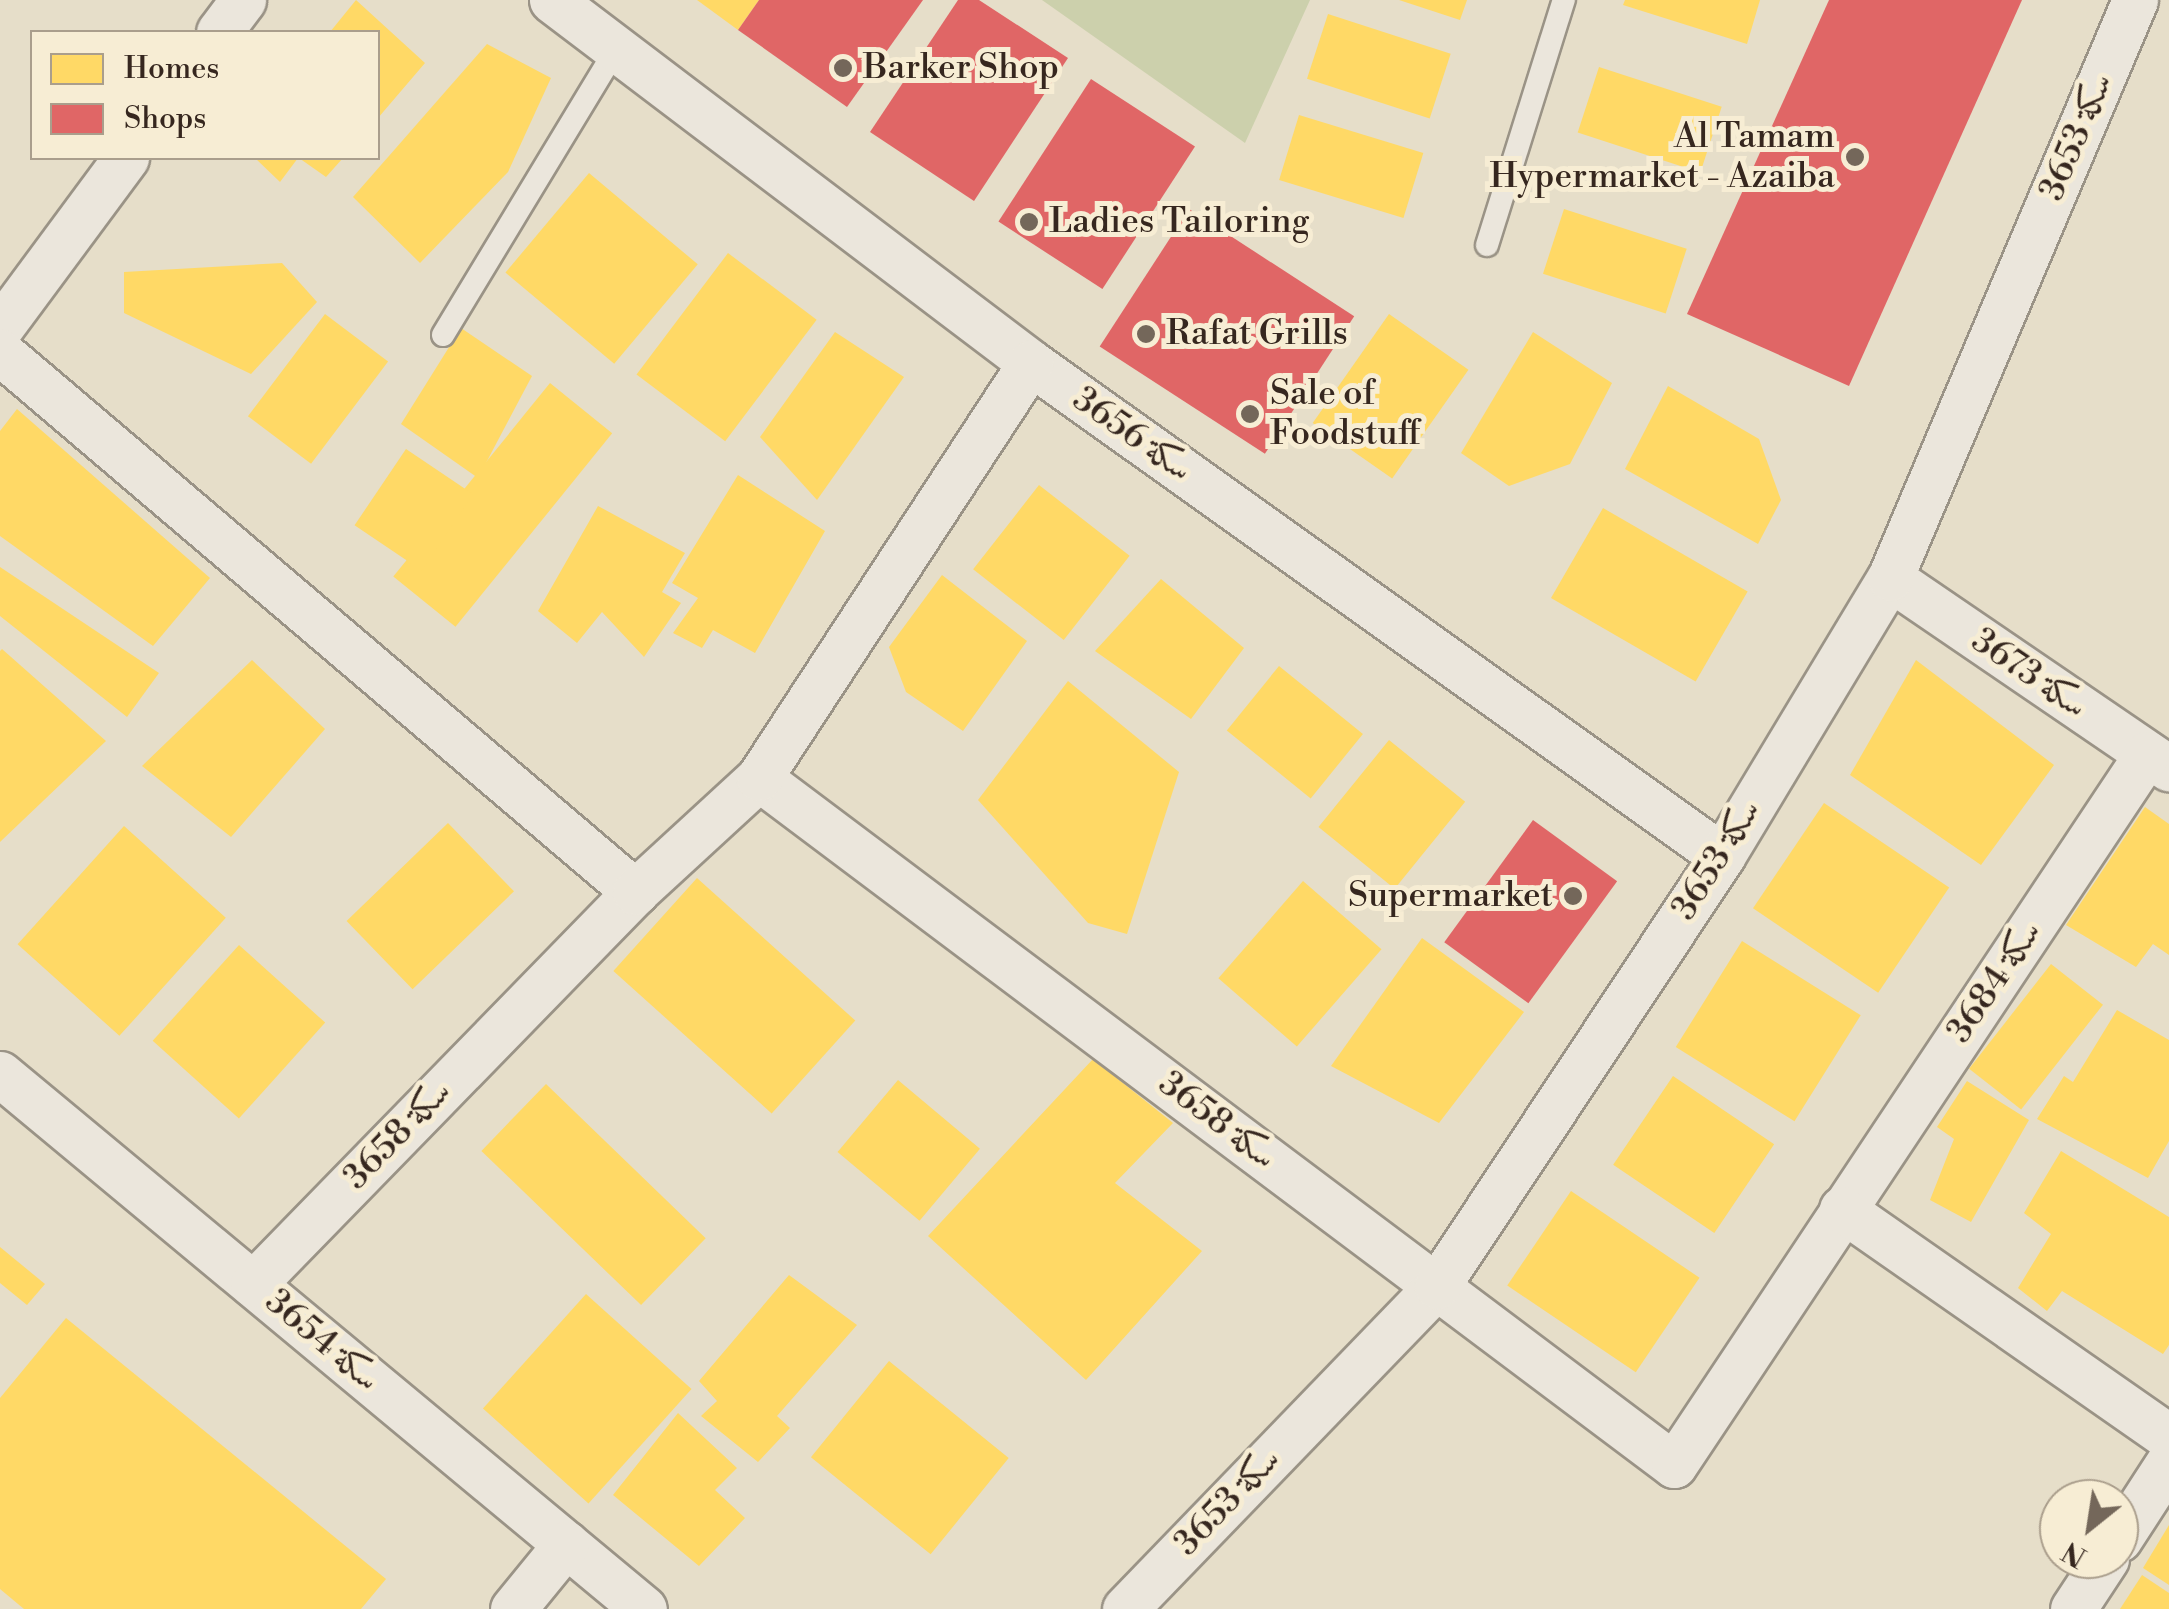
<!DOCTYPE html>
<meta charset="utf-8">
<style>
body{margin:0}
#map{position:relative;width:2169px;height:1609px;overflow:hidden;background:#e6dec9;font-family:"Libre Bodoni",Amiri,serif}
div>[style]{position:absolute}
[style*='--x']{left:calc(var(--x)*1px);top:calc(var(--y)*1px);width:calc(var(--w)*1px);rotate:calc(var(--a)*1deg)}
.green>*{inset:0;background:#ccd0ac}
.homes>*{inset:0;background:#ffd966;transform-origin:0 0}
.shops>*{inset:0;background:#e06666;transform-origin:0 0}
.roads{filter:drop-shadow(2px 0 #9a9386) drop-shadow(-2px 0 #9a9386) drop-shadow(0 2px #9a9386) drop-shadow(0 -2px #9a9386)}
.lane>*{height:22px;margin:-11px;padding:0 11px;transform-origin:11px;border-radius:11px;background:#ebe6dc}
.street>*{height:45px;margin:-22.5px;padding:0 22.5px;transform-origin:22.5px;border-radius:22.5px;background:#ebe6dc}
.dots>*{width:28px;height:28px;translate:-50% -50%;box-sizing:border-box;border:5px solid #f7edd4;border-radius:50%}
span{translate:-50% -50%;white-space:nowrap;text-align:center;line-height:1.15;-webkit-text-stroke:10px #f7edd4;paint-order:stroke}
.poi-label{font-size:35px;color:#36271f}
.left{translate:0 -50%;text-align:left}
.right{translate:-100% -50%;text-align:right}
.street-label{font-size:35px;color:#36271f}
.legend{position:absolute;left:30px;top:30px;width:350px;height:130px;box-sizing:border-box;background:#f7edd4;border:2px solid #aa9e8c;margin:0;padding:12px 18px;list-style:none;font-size:30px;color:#36271f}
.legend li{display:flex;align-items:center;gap:20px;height:50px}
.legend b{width:50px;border:2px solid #aa9e8c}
.north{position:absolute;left:2039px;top:1479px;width:100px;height:100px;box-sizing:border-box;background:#f7edd4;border:2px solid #aa9e8c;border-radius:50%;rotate:210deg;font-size:28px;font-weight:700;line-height:40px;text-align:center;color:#36271f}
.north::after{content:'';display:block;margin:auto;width:35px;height:45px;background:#74675a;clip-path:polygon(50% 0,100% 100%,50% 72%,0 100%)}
</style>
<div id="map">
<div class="green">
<div style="clip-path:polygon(1042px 0,1310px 0,1245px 143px)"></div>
</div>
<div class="homes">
<div style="clip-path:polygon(356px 0,425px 63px,378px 118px,378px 32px,330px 32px)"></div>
<div style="clip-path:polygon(697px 0,759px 0,738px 30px)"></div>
<div style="clip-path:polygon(1399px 0,1467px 0,1460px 20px)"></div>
<div style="clip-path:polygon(1625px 0,1760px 0,1747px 44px,1623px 5px)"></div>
<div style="left:1328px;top:14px;width:129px;height:68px;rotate:18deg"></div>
<div style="clip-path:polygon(487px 44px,551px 78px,508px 172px,420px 263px,353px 197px)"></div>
<div style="left:1599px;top:67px;width:129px;height:69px;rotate:18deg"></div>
<div style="left:1299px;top:115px;width:130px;height:68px;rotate:17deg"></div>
<div style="clip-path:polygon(255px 158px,298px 158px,280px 182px)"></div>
<div style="clip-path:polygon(299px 158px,343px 158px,326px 177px)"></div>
<div style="left:589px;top:173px;width:142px;height:130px;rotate:40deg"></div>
<div style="left:1564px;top:209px;width:129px;height:68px;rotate:18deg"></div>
<div style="left:728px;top:253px;width:111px;height:152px;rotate:37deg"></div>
<div style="clip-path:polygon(282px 263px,317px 302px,251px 374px,124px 313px,124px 272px)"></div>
<div style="left:325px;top:314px;width:79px;height:128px;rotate:37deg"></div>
<div style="left:1389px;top:314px;width:97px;height:133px;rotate:35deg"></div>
<div style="clip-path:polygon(461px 328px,532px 376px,478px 478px,401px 424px)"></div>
<div style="clip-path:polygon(835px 332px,904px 377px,817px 500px,760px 437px)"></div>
<div style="clip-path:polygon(1533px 332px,1612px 383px,1570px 464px,1509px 486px,1461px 453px)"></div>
<div style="left:550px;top:383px;width:80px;height:249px;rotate:39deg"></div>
<div style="clip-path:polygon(1668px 386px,1759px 439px,1781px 500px,1758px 544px,1625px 469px)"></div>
<div style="clip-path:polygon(17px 409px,210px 578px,153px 646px,0 536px,0 431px)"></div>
<div style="left:406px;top:449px;width:81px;height:92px;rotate:34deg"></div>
<div style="clip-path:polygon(738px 475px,825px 531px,755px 653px,713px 630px,702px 648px,673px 633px,698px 598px,672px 583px)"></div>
<div style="left:1039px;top:485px;width:115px;height:107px;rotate:38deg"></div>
<div style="clip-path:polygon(598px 506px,685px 553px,662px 592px,681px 603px,644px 657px,602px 612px,577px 643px,538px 611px)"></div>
<div style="left:1603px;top:508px;width:167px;height:104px;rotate:30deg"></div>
<div style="clip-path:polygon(0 567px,159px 673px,127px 717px,0 616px)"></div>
<div style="clip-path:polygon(942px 575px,1027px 641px,963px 731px,906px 692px,889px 647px)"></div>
<div style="clip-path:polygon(1161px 579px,1244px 648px,1191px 719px,1095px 651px)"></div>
<div style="clip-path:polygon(2px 649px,106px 741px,0 842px,0 651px)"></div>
<div style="clip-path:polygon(252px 660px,325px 729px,231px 837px,142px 766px)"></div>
<div style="clip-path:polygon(1916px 660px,2054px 765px,1981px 865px,1850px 775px)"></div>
<div style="left:1279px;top:666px;width:108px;height:83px;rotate:39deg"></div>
<div style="clip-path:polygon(1068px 681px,1179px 772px,1127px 934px,1088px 923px,978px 800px)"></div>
<div style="left:1389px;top:740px;width:98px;height:112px;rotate:39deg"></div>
<div style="left:1824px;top:803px;width:151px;height:127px;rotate:34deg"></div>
<div style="clip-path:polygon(2145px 807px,2169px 824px,2169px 955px,2153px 944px,2136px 967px,2066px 925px)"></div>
<div style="left:448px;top:823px;width:95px;height:141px;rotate:46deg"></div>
<div style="left:124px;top:826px;width:137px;height:159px;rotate:42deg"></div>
<div style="left:697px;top:878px;width:213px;height:125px;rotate:42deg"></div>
<div style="left:1303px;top:881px;width:104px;height:129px;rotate:41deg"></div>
<div style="clip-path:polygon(1422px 938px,1524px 1012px,1439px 1123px,1331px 1066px)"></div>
<div style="left:1742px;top:941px;width:140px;height:125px;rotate:32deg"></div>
<div style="left:239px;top:945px;width:116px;height:129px;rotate:42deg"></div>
<div style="left:2051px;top:964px;width:66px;height:133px;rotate:38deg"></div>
<div style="clip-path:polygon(2117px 1010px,2169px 1040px,2169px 1141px,2148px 1178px,2037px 1119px,2064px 1076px,2073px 1082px)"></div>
<div style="clip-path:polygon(1093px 1059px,1173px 1123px,1115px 1183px,1202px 1251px,1086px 1380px,928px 1236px)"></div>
<div style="left:1673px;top:1076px;width:122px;height:107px;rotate:34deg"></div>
<div style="left:898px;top:1080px;width:107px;height:94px;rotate:40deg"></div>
<div style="clip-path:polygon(1967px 1081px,2029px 1120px,1971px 1222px,1930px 1200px,1954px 1139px,1937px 1127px)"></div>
<div style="left:546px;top:1084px;width:222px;height:93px;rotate:44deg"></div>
<div style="clip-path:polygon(2061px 1151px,2169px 1217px,2169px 1345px,2163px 1354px,2062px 1291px,2047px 1311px,2018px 1288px,2051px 1234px,2024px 1213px)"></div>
<div style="left:1571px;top:1191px;width:155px;height:114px;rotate:34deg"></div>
<div style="clip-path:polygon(0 1247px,45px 1284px,27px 1305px,0 1283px)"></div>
<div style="clip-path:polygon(789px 1275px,857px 1325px,777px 1416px,790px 1428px,758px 1462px,701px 1416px,717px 1401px,699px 1381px)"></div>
<div style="left:586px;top:1294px;width:142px;height:154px;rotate:42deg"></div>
<div style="clip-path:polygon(66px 1318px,386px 1579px,361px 1609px,24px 1609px,0 1589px,0 1398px)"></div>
<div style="left:889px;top:1361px;width:154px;height:124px;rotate:39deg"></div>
<div style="clip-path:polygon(678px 1413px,737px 1468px,715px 1490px,745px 1518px,699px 1566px,613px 1495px)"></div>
<div style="clip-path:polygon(2169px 1525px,2169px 1585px,2143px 1568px)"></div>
<div style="clip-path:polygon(2142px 1575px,2169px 1593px,2169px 1609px,2120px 1609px)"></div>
</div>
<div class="shops">
<div style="clip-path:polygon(759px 0,923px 0,847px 107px,738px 30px)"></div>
<div style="clip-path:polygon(958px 0,979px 0,1068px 58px,974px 201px,870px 132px)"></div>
<div style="clip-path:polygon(1829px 0,2022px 0,1849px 386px,1687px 314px)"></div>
<div style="left:1091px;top:79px;width:124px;height:170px;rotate:33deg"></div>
<div style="left:1189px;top:209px;width:197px;height:164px;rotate:33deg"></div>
<div style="left:1533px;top:820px;width:104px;height:151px;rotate:36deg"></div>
</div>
<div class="roads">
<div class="lane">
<div style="--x:1487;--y:245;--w:257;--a:-72.6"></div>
<div style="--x:443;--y:335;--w:334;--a:-58.8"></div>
</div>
<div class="street">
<div style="--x:552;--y:0;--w:601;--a:37.16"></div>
<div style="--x:1031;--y:363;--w:849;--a:35.51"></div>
<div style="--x:219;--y:32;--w:40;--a:-53"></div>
<div style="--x:0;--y:328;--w:212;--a:-53.5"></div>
<div style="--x:0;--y:352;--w:834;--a:40.38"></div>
<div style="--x:1890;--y:578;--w:338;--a:34.3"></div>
<div style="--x:759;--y:778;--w:1144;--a:36.9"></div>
<div style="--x:1674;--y:1465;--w:854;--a:-56.37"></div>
<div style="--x:0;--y:1074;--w:837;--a:39.72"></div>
<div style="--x:1842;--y:1209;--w:399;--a:34.9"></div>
<div style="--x:253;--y:1284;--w:547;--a:-45.74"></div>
<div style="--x:635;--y:892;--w:168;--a:-42.6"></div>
<div style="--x:759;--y:778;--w:496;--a:-56.8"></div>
<div style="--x:2119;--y:1539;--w:92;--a:-57"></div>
<div style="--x:513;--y:1609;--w:84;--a:-50.8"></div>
<div style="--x:1125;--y:1609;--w:449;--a:-46"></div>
<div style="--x:1437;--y:1286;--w:516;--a:-56.46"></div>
<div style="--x:1722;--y:856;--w:325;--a:-58.9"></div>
<div style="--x:1890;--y:578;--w:628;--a:-67.03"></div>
<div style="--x:2073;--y:1609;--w:60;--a:-56.6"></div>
</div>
</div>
<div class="dots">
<div style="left:843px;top:68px;background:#74675a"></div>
<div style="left:1855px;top:157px;background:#74675a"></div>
<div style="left:1029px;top:222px;background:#74675a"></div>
<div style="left:1146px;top:334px;background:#74675a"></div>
<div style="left:1250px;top:414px;background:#74675a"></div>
<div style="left:1573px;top:896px;background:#74675a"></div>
</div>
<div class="poi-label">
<span class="left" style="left:863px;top:68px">Barker Shop</span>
<span class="right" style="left:1835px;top:157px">Al Tamam<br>Hypermarket - Azaiba</span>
<span class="left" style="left:1049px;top:222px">Ladies Tailoring</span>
<span class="left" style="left:1166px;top:334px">Rafat Grills</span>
<span class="left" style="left:1270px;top:414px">Sale of<br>Foodstuff</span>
<span class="right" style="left:1553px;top:896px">Supermarket</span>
</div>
<div class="street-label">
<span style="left:2077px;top:137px;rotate:-67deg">سكة 3653</span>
<span style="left:1132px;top:435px;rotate:35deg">سكة 3656</span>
<span style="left:2029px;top:674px;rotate:34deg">سكة 3673</span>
<span style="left:1717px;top:860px;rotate:-58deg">سكة 3653</span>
<span style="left:1995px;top:982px;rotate:-56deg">سكة 3684</span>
<span style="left:1217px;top:1121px;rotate:37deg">سكة 3658</span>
<span style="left:398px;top:1135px;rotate:-46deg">سكة 3658</span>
<span style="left:322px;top:1341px;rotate:40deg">سكة 3654</span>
<span style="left:1228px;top:1502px;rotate:-46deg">سكة 3653</span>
</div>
<ul class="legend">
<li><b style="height:28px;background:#ffd966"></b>Homes</li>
<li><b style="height:28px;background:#e06666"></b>Shops</li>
</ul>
<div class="north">N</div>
</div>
